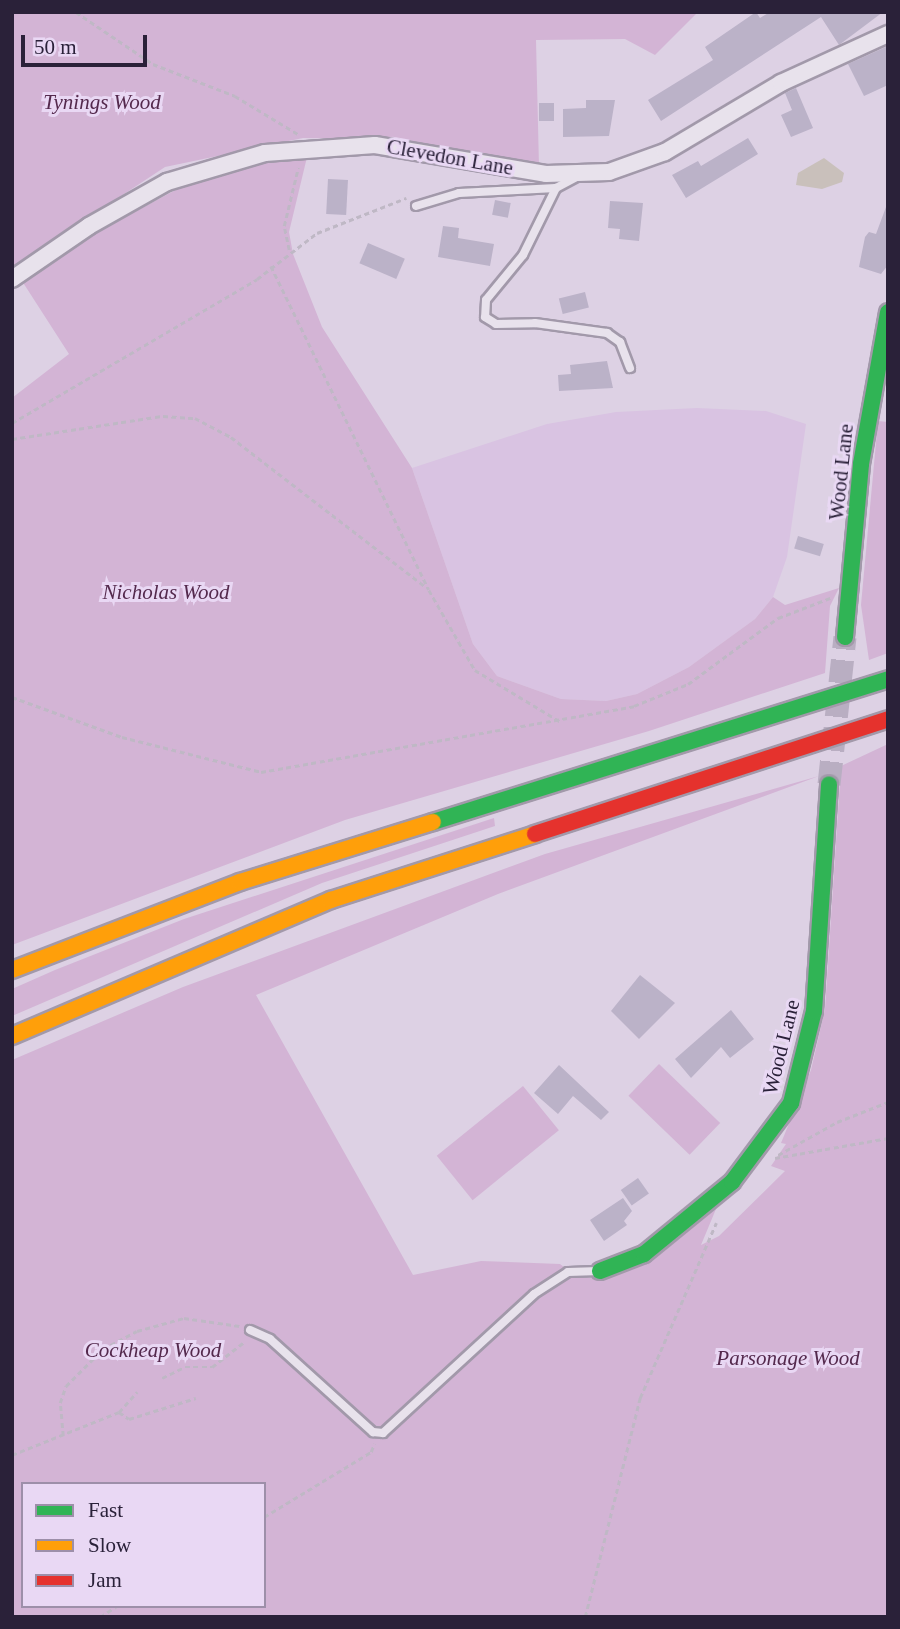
<!DOCTYPE html>
<style>
body{margin:0}
#map{position:relative;width:900px;height:1629px;overflow:hidden;background:#ddd1e4;font-family:Georgia,serif}
div>[style]{position:absolute}
[style*='--x']{left:calc(var(--x)*1px);top:calc(var(--y)*1px);width:calc(var(--w)*1px);rotate:calc(var(--a)*1deg)}
.farmland>*{inset:0;background:#d9c3e2}
.green>*{inset:0;background:#d3b4d5;transform-origin:0 0}
.water>*{inset:0;background:#c9c0bb}
.building>*{inset:0;background:#bbb2c8;transform-origin:0 0}
.secondary-tunnel>*{height:23px;margin-top:-11.5px;transform-origin:0;background:repeating-linear-gradient(90deg,#b9aec2 0 23px,transparent 0 34px)}
.path>*{height:2.5px;margin-top:-1.25px;transform-origin:0;background:repeating-linear-gradient(90deg,#bfb8c5 0 5px,transparent 0 8.5px)}
.roads{filter:drop-shadow(2px 0 #a299aa) drop-shadow(-2px 0 #a299aa) drop-shadow(0 2px #a299aa) drop-shadow(0 -2px #a299aa)}
.lane>*{height:8px;margin:-4px;padding:0 4px;transform-origin:4px;border-radius:4px;background:#e8e2ec}
.street>*{height:16px;margin:-8px;padding:0 8px;transform-origin:8px;border-radius:8px;background:#e8e2ec}
.fast>*{height:16px;margin:-8px;padding:0 8px;transform-origin:8px;border-radius:8px;background:#30b455}
.slow>*{height:16px;margin:-8px;padding:0 8px;transform-origin:8px;border-radius:8px;background:#ff9f0a}
.jam>*{height:16px;margin:-8px;padding:0 8px;transform-origin:8px;border-radius:8px;background:#e5322d}
span{translate:-50% -50%;white-space:nowrap;text-align:center;line-height:1.15;-webkit-text-stroke:6px #e9d8f4;paint-order:stroke}
.park-label{font-size:21px;color:#54294d;font-style:italic}
.street-label{font-size:21px;color:#2a2139}
.frame{position:absolute;inset:0;border:14px solid #2a2139;pointer-events:none}
.legend{position:absolute;left:21px;top:1482px;width:245px;height:126px;box-sizing:border-box;background:#e9d8f4;border:2px solid #9d8fa9;margin:0;padding:9px 12px;list-style:none;font-size:21px;color:#2a2139}
.legend li{display:flex;align-items:center;gap:14px;height:35px}
.legend b{width:35px;border:2px solid #9d8fa9}
.scale{position:absolute;left:21px;top:35px;width:126px;height:32px;box-sizing:border-box;border:4px solid #2a2139;border-top:0;padding-left:9px;font-size:21px;line-height:24px;white-space:nowrap;color:#2a2139;-webkit-text-stroke:5px #e9d8f4;paint-order:stroke}
</style>
<div id="map">
<div class="farmland">
<div style="clip-path:polygon(697px 408px,766px 411px,806px 424px,787px 557px,773px 597px,755px 619px,689px 667px,637px 694px,606px 701px,561px 699px,497px 676px,473px 644px,412px 468px,547px 424px,616px 412px)"></div>
</div>
<div class="green">
<div style="clip-path:polygon(12px 12px,698px 12px,655px 55px,625px 39px,536px 40px,539px 167px,402px 139px,303px 138px,165px 167px,12px 268px)"></div>
<div style="clip-path:polygon(308px 153px,289px 232px,293px 254px,322px 327px,412px 468px,473px 644px,497px 676px,561px 699px,606px 701px,637px 694px,689px 667px,755px 619px,773px 597px,785px 605px,839px 588px,830px 606px,825px 673px,649px 731px,345px 820px,12px 945px,12px 398px,69px 354px,22px 281px,64px 250px,196px 179px,233px 166px)"></div>
<div style="clip-path:polygon(878px 421px,888px 422px,888px 653px,869px 660px,861px 605px)"></div>
<div style="clip-path:polygon(evenodd,888px 744px,888px 1617px,12px 1617px,12px 1060px,183px 987px,545px 854px,819px 776px,498px 894px,256px 995px,413px 1275px,481px 1261px,560px 1264px,577px 1277px,601px 1278px,721px 1197px,701px 1245px,719px 1236px,785px 1171px,771px 1166px,786px 1144px,781px 1143px,811px 1070px,825px 1009px,841px 766px,888px 744px,23px 1484px,264px 1484px,264px 1606px,23px 1606px,23px 1484px)"></div>
<div style="clip-path:polygon(494px 818px,495px 826px,322px 883px,12px 1016px,12px 989px,55px 970px,184px 919px)"></div>
<div style="left:659px;top:1064px;width:85px;height:44px;rotate:44deg"></div>
<div style="left:523px;top:1086px;width:57px;height:111px;rotate:51deg"></div>
</div>
<div class="water">
<div style="clip-path:polygon(824px 158px,844px 173px,842px 182px,822px 189px,796px 185px,798px 173px)"></div>
</div>
<div class="building">
<div style="clip-path:polygon(756px 12px,760px 18px,770px 12px,883px 12px,839px 45px,821px 17px,661px 121px,648px 100px,713px 60px,705px 47px)"></div>
<div style="clip-path:polygon(888px 46px,888px 85px,864px 96px,848px 64px)"></div>
<div style="clip-path:polygon(796px 88px,813px 128px,791px 137px,781px 115px,792px 110px,785px 93px)"></div>
<div style="clip-path:polygon(586px 100px,615px 100px,609px 136px,563px 137px,563px 109px,586px 108px)"></div>
<div style="left:539px;top:103px;width:15px;height:18px"></div>
<div style="clip-path:polygon(748px 138px,758px 154px,686px 198px,672px 175px,698px 161px,701px 166px)"></div>
<div style="left:328px;top:179px;width:20px;height:35px;rotate:3deg"></div>
<div style="left:495px;top:200px;width:16px;height:15px;rotate:11deg"></div>
<div style="clip-path:polygon(610px 201px,643px 203px,639px 241px,619px 239px,620px 229px,608px 228px)"></div>
<div style="clip-path:polygon(886px 207px,888px 265px,881px 274px,859px 267px,865px 237px,869px 232px,876px 234px)"></div>
<div style="clip-path:polygon(443px 226px,459px 228px,458px 238px,494px 244px,490px 266px,438px 257px)"></div>
<div style="left:368px;top:243px;width:40px;height:22px;rotate:23deg"></div>
<div style="left:585px;top:292px;width:16px;height:27px;rotate:76deg"></div>
<div style="clip-path:polygon(607px 361px,613px 388px,559px 391px,558px 375px,571px 374px,570px 365px)"></div>
<div style="left:798px;top:536px;width:27px;height:13px;rotate:17deg"></div>
<div style="clip-path:polygon(640px 975px,675px 1003px,639px 1039px,611px 1011px)"></div>
<div style="clip-path:polygon(731px 1010px,754px 1039px,730px 1058px,721px 1047px,691px 1078px,675px 1059px)"></div>
<div style="clip-path:polygon(559px 1065px,609px 1112px,601px 1120px,573px 1096px,558px 1114px,534px 1093px)"></div>
<div style="left:638px;top:1178px;width:19px;height:21px;rotate:55deg"></div>
<div style="clip-path:polygon(623px 1198px,632px 1211px,624px 1221px,627px 1225px,604px 1241px,590px 1220px)"></div>
</div>
<div class="secondary-tunnel">
<div style="--x:829;--y:784;--w:148;--a:-83.8"></div>
</div>
<div class="path">
<div style="--x:76;--y:12;--w:93;--a:34"></div>
<div style="--x:153;--y:64;--w:88;--a:21.3"></div>
<div style="--x:235;--y:96;--w:74;--a:31.1"></div>
<div style="--x:289;--y:250;--w:25;--a:-102"></div>
<div style="--x:284;--y:226;--w:60;--a:-76.4"></div>
<div style="--x:271;--y:266;--w:360;--a:64"></div>
<div style="--x:429;--y:590;--w:92;--a:60.1"></div>
<div style="--x:475;--y:670;--w:100;--a:31.2"></div>
<div style="--x:12;--y:423;--w:284;--a:-30.4"></div>
<div style="--x:257;--y:279;--w:76;--a:-37.5"></div>
<div style="--x:317;--y:233;--w:96;--a:-21.5"></div>
<div style="--x:12;--y:439;--w:153;--a:-8.7"></div>
<div style="--x:163;--y:416;--w:32;--a:4"></div>
<div style="--x:195;--y:418;--w:41;--a:27.8"></div>
<div style="--x:231;--y:437;--w:247;--a:37.6"></div>
<div style="--x:12;--y:697;--w:117;--a:20"></div>
<div style="--x:122;--y:737;--w:143;--a:14.1"></div>
<div style="--x:261;--y:772;--w:379;--a:-10"></div>
<div style="--x:634;--y:706;--w:58;--a:-22.2"></div>
<div style="--x:688;--y:684;--w:112;--a:-36.3"></div>
<div style="--x:778;--y:618;--w:56;--a:-21"></div>
<div style="--x:778;--y:1155;--w:68;--a:-29.2"></div>
<div style="--x:837;--y:1122;--w:55;--a:-21.4"></div>
<div style="--x:775;--y:1158;--w:115;--a:-10"></div>
<div style="--x:162;--y:1378;--w:25;--a:-26"></div>
<div style="--x:185;--y:1367;--w:27;--a:0"></div>
<div style="--x:212;--y:1367;--w:41;--a:-38"></div>
<div style="--x:119;--y:1412;--w:27;--a:-48"></div>
<div style="--x:63;--y:1436;--w:33;--a:-95"></div>
<div style="--x:60;--y:1403;--w:18;--a:-71"></div>
<div style="--x:66;--y:1386;--w:52;--a:-45"></div>
<div style="--x:103;--y:1349;--w:38;--a:-28"></div>
<div style="--x:137;--y:1331;--w:49;--a:-15.5"></div>
<div style="--x:184;--y:1318;--w:56;--a:8.3"></div>
<div style="--x:12;--y:1455;--w:115;--a:-21.9"></div>
<div style="--x:119;--y:1412;--w:12;--a:35"></div>
<div style="--x:129;--y:1419;--w:70;--a:-17.4"></div>
<div style="--x:264;--y:1517;--w:125;--a:-31.3"></div>
<div style="--x:371;--y:1452;--w:9;--a:-69"></div>
<div style="--x:100;--y:1617;--w:20;--a:-33"></div>
<div style="--x:585;--y:1617;--w:226;--a:-75.9"></div>
<div style="--x:640;--y:1398;--w:191;--a:-66.5"></div>
</div>
<div class="roads">
<div class="lane">
<div style="--x:556;--y:188;--w:75;--a:116.2"></div>
<div style="--x:523;--y:255;--w:58;--a:129.4"></div>
<div style="--x:486;--y:300;--w:17;--a:93"></div>
<div style="--x:485;--y:317;--w:13;--a:32"></div>
<div style="--x:496;--y:324;--w:39;--a:-1"></div>
<div style="--x:535;--y:323;--w:73;--a:7.9"></div>
<div style="--x:607;--y:333;--w:16;--a:35"></div>
<div style="--x:620;--y:342;--w:28;--a:69"></div>
<div style="--x:416;--y:206;--w:45;--a:-16.8"></div>
<div style="--x:459;--y:193;--w:97;--a:-3"></div>
<div style="--x:556;--y:188;--w:26;--a:-28"></div>
<div style="--x:250;--y:1330;--w:22;--a:24"></div>
<div style="--x:270;--y:1339;--w:139;--a:42.1"></div>
<div style="--x:373;--y:1432;--w:10;--a:6"></div>
<div style="--x:383;--y:1433;--w:205;--a:-42.6"></div>
<div style="--x:534;--y:1294;--w:40;--a:-32.9"></div>
<div style="--x:568;--y:1272;--w:31;--a:-2"></div>
</div>
<div class="street">
<div style="--x:12;--y:279;--w:93;--a:-34.5"></div>
<div style="--x:89;--y:226;--w:90;--a:-29.4"></div>
<div style="--x:167;--y:182;--w:102;--a:-16.5"></div>
<div style="--x:265;--y:153;--w:110;--a:-4.2"></div>
<div style="--x:375;--y:145;--w:173;--a:9.6"></div>
<div style="--x:546;--y:174;--w:63;--a:-1.8"></div>
<div style="--x:609;--y:172;--w:59;--a:-19.7"></div>
<div style="--x:665;--y:152;--w:135;--a:-30.7"></div>
<div style="--x:781;--y:83;--w:118;--a:-24.6"></div>
</div>
<div class="fast">
<div style="--x:845;--y:637;--w:174;--a:-84.7"></div>
<div style="--x:861;--y:464;--w:154;--a:-79.9"></div>
<div style="--x:433;--y:822;--w:477;--a:-17.4"></div>
<div style="--x:600;--y:1271;--w:47;--a:-21.1"></div>
<div style="--x:644;--y:1254;--w:114;--a:-39.3"></div>
<div style="--x:732;--y:1182;--w:99;--a:-53.2"></div>
<div style="--x:791;--y:1103;--w:95;--a:-76"></div>
<div style="--x:814;--y:1011;--w:227;--a:-86.2"></div>
</div>
<div class="slow">
<div style="--x:12;--y:970;--w:244;--a:-21.1"></div>
<div style="--x:240;--y:882;--w:202;--a:-17.3"></div>
<div style="--x:12;--y:1036;--w:347;--a:-23.1"></div>
<div style="--x:331;--y:900;--w:214;--a:-17.9"></div>
</div>
<div class="jam">
<div style="--x:535;--y:834;--w:371;--a:-18"></div>
</div>
</div>
<div class="park-label">
<span style="left:102px;top:102px">Tynings Wood</span>
<span style="left:166px;top:592px">Nicholas Wood</span>
<span style="left:153px;top:1350px">Cockheap Wood</span>
<span style="left:788px;top:1358px">Parsonage Wood</span>
</div>
<div class="street-label">
<span style="left:450px;top:157px;rotate:10deg">Clevedon Lane</span>
<span style="left:841px;top:472px;rotate:-84deg">Wood Lane</span>
<span style="left:781px;top:1047px;rotate:-76deg">Wood Lane</span>
</div>
<div class="frame"></div>
<ul class="legend">
<li><b style="height:9px;background:#30b455"></b>Fast</li>
<li><b style="height:9px;background:#ff9f0a"></b>Slow</li>
<li><b style="height:9px;background:#e5322d"></b>Jam</li>
</ul>
<div class="scale">50 m</div>
</div>
